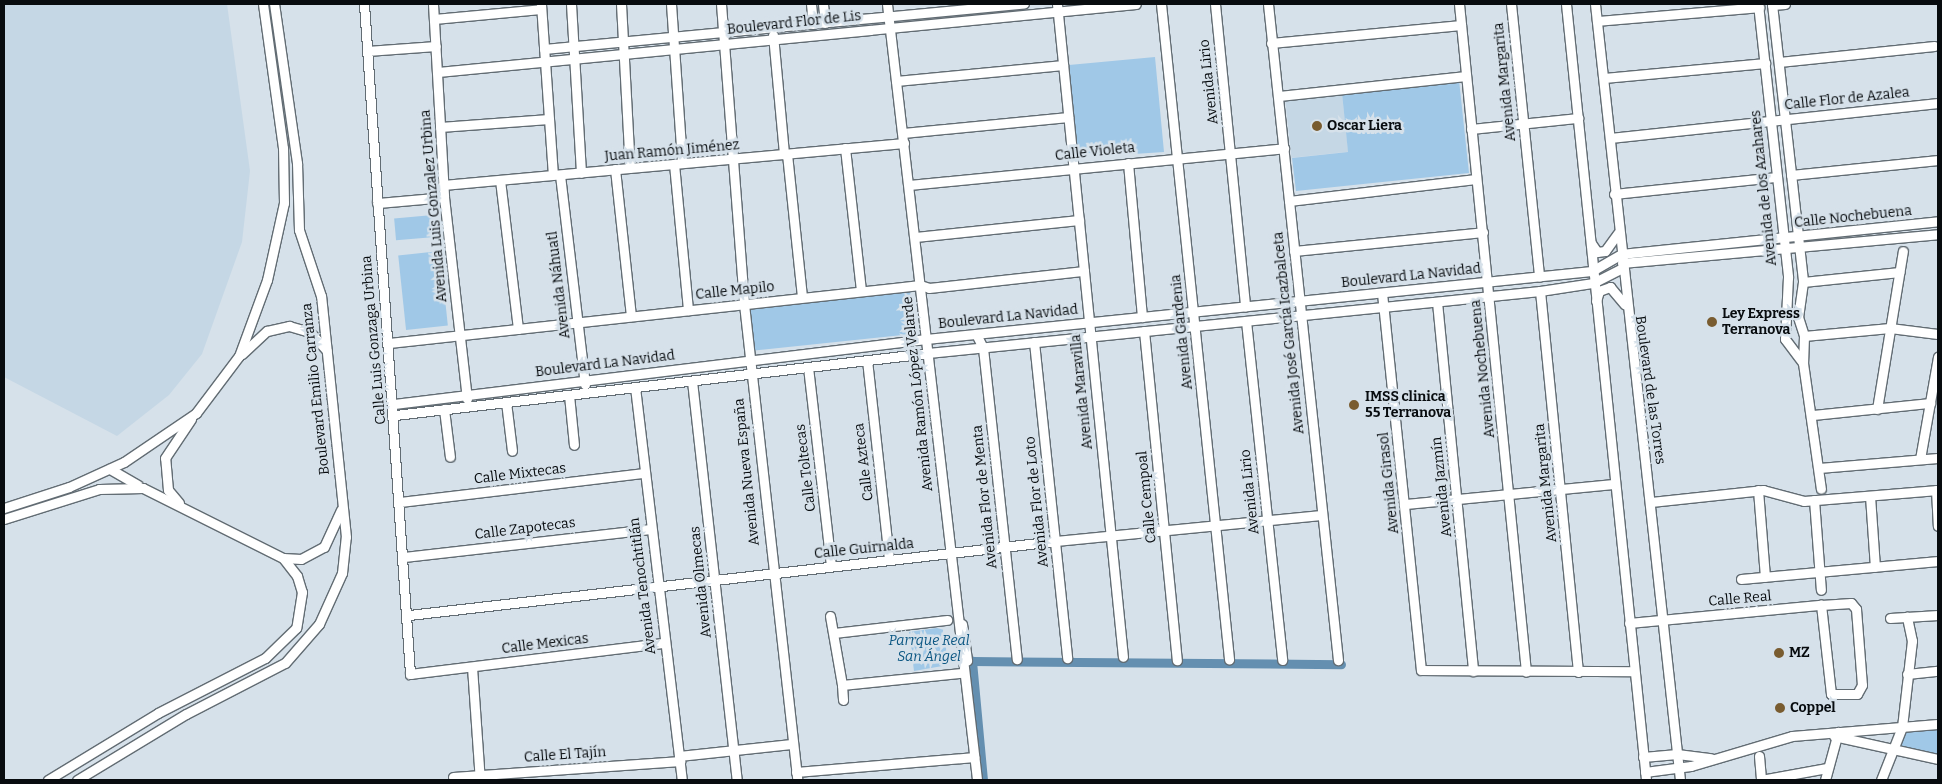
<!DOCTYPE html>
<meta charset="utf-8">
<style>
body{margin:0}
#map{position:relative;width:1942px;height:784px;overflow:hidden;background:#d6e1ea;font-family:Bitter,serif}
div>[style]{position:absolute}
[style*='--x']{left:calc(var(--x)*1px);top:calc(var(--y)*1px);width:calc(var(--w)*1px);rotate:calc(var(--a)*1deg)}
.built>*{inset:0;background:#c5d7e5;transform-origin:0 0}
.green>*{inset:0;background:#a0c8e7;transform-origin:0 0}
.canal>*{height:9px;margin:-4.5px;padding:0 4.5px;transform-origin:4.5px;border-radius:4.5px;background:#648fb0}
.roads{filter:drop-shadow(1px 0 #626c73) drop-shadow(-1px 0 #626c73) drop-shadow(0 1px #626c73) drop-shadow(0 -1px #626c73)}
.minor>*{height:9px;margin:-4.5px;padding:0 4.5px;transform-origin:4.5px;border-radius:4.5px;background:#fff}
.dots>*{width:14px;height:14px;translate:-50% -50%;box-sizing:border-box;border:2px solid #d6e1ea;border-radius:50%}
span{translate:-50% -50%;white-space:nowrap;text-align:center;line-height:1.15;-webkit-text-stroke:5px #d6e1ea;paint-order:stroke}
.street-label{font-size:14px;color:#080c0f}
.poi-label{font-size:14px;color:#080c0f;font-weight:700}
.left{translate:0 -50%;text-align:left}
.park-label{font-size:14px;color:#0c5783;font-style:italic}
.frame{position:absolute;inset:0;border:5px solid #080c0f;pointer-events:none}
</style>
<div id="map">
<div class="built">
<div style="clip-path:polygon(4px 4px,227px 4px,250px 171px,242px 242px,202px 354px,169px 395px,117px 436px,4px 377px)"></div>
<div style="left:1342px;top:93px;width:59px;height:57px;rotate:84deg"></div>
</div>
<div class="green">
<div style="clip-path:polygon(1155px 57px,1164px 152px,1134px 154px,1133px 149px,1078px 154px,1069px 65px)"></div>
<div style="clip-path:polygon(1459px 80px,1469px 173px,1296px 191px,1292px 158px,1348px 152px,1342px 93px)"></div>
<div style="left:433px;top:215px;width:22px;height:39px;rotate:85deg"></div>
<div style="left:440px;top:251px;width:75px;height:42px;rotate:84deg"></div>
<div style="left:910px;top:290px;width:44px;height:161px;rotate:84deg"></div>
<div style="clip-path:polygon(937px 628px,944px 630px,948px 665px,914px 671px,909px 632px)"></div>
<div style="clip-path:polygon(1938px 727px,1938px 754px,1900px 748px,1907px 729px)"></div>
</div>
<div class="canal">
<div style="--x:983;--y:780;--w:120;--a:-95.3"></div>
<div style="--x:972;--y:661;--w:369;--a:0.5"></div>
</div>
<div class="roads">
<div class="minor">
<div style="--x:364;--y:4;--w:672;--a:86.07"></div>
<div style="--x:410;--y:674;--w:256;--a:-7"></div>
<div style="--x:433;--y:4;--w:193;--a:86.7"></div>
<div style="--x:444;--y:197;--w:203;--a:83.5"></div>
<div style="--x:541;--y:4;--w:171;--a:86"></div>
<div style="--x:571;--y:4;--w:169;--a:86.6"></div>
<div style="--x:621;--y:4;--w:164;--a:86.9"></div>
<div style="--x:671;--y:4;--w:159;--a:86"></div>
<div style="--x:721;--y:4;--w:301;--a:85.6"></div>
<div style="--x:744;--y:304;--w:479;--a:83.6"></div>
<div style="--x:811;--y:4;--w:20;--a:84"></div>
<div style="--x:823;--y:4;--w:19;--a:84"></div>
<div style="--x:887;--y:4;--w:781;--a:83.38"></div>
<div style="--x:1057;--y:4;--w:656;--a:84.23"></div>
<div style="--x:1161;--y:4;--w:659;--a:84.07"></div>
<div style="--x:1215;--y:4;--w:304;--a:84.3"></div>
<div style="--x:1268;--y:4;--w:660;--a:83.91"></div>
<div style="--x:1459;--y:4;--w:671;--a:84.27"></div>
<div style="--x:1511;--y:4;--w:274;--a:84.1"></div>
<div style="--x:1566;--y:4;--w:780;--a:84.11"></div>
<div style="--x:1595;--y:4;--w:781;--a:83.75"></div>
<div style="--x:1758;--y:4;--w:275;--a:83.7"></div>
<div style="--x:1788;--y:277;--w:62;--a:92.8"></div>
<div style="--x:1785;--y:339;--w:30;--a:53"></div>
<div style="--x:1772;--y:4;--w:280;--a:83.6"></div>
<div style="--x:1803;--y:282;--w:35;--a:98"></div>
<div style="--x:1798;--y:317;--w:20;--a:72"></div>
<div style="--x:1804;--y:336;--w:27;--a:92"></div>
<div style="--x:1803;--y:363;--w:127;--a:81.9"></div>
<div style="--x:1772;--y:5;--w:13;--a:-4"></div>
<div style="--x:434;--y:19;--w:107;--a:-5.3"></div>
<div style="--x:1597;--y:21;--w:163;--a:-4.9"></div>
<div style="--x:773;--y:35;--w:120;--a:84.7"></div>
<div style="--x:1271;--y:43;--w:191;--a:-5.4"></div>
<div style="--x:544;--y:49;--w:482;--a:-5.4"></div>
<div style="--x:367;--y:51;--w:69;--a:-4.1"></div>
<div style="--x:1779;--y:62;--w:156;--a:-5.9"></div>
<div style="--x:438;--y:72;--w:701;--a:-5.56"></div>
<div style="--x:1604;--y:78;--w:162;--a:-5.3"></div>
<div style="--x:896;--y:81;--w:168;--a:-5.5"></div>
<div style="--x:1279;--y:96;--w:188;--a:-6.1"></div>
<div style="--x:440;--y:127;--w:109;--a:-4.2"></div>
<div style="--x:1471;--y:129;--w:108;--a:-5.9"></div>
<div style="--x:903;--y:133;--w:166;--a:-5.5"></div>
<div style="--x:1610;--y:138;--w:330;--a:-6.1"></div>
<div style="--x:845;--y:148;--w:144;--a:83.6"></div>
<div style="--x:787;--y:154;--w:144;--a:84"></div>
<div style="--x:1128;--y:163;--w:155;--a:84.8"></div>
<div style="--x:674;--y:164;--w:147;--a:84.5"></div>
<div style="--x:615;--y:169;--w:148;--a:83.8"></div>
<div style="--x:560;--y:175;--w:211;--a:83.2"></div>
<div style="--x:1791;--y:175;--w:148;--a:-5.8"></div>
<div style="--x:500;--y:180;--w:150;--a:83.1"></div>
<div style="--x:443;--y:185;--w:463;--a:-5.2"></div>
<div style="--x:909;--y:185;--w:377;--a:-5.6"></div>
<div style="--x:1614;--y:194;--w:164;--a:-6"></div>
<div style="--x:1289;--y:201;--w:188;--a:-6.7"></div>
<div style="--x:377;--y:203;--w:67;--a:-5.1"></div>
<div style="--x:915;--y:237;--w:165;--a:-5.9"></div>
<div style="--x:1591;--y:243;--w:11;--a:56"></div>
<div style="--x:1597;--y:252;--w:8;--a:-7"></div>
<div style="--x:1605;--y:251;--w:22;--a:-54"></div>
<div style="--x:1294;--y:251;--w:190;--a:-5.7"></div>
<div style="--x:1622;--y:263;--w:317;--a:-5.2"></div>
<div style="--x:1803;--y:282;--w:97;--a:-5.9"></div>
<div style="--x:1540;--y:291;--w:383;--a:84.3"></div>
<div style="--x:1382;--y:293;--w:379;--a:84.1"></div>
<div style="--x:1421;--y:670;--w:212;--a:0.3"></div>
<div style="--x:1596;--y:301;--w:10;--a:-73"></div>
<div style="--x:1599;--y:291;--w:12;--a:-20"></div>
<div style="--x:1610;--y:287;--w:23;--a:50"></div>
<div style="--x:1437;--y:302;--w:371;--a:84.4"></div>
<div style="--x:1246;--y:321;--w:341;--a:83.9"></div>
<div style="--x:1144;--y:331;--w:331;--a:84.3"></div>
<div style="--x:976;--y:334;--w:16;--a:63"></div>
<div style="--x:983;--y:348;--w:313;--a:83.8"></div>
<div style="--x:1804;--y:336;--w:86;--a:-5.3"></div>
<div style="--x:1890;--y:328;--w:48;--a:7.1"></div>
<div style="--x:1034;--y:342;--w:318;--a:84"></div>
<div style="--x:389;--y:343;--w:534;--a:-6.23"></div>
<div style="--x:920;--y:285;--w:9;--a:18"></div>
<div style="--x:929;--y:288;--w:156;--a:-6.3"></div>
<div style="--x:242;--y:354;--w:34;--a:-43"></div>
<div style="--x:267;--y:331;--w:23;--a:-13"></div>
<div style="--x:289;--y:326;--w:22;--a:16"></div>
<div style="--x:310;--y:332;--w:25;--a:48"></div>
<div style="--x:867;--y:360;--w:201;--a:83.7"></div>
<div style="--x:808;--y:367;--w:200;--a:83.4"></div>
<div style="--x:692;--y:381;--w:402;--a:83.6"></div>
<div style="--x:635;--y:387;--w:396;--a:83.2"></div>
<div style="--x:569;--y:395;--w:50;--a:84.3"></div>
<div style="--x:506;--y:402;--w:49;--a:83"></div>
<div style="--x:394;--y:404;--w:536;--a:-6.97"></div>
<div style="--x:926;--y:339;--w:669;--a:-5.83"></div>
<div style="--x:1592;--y:271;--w:34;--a:-30"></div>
<div style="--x:1621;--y:254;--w:319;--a:-5.9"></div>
<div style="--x:444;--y:409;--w:48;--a:82.9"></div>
<div style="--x:1877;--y:409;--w:160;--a:-80.7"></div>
<div style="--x:395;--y:415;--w:537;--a:-6.63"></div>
<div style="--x:928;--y:353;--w:615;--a:-5.78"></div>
<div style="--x:1540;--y:291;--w:54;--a:-8.6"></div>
<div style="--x:1593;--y:283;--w:34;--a:-27"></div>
<div style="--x:1813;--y:415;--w:118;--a:-5.9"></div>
<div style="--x:1920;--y:459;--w:104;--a:-80"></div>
<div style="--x:1819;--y:468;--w:119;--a:-4.8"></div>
<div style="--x:110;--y:469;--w:32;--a:30"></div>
<div style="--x:1758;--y:490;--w:87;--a:85.4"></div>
<div style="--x:1936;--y:490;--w:36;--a:87"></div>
<div style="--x:1870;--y:496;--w:71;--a:86"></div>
<div style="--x:1814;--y:500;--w:90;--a:85.6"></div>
<div style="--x:400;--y:502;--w:246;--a:-6.8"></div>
<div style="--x:1651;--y:502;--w:113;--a:-6.1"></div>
<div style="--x:1763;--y:490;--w:42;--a:15"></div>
<div style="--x:1804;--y:501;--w:134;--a:-4.7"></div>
<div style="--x:179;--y:503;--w:17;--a:-130"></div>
<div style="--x:168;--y:490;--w:32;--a:-95"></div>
<div style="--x:165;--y:458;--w:47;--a:-56.3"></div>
<div style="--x:1405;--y:504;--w:210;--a:-5.5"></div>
<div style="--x:4;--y:508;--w:68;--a:-17.9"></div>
<div style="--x:69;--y:487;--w:60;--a:-24.4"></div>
<div style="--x:124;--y:462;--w:87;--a:-34.2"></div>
<div style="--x:196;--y:413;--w:71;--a:-53"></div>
<div style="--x:239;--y:356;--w:81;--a:-69.8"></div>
<div style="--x:267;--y:280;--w:79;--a:-77.6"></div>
<div style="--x:284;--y:203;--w:55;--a:-91"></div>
<div style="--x:283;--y:148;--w:145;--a:-97.9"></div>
<div style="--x:4;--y:519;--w:100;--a:-17.5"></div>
<div style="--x:99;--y:489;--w:44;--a:-1.3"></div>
<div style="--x:143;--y:488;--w:157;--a:26.6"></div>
<div style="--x:283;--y:558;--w:23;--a:52"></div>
<div style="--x:297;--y:576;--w:17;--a:73"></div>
<div style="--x:302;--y:592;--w:36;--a:99"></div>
<div style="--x:296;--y:628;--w:43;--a:135.9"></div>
<div style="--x:265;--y:658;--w:120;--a:152.8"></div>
<div style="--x:158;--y:713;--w:129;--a:148.7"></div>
<div style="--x:404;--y:557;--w:248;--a:-6.5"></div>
<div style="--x:283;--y:558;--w:18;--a:3"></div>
<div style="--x:301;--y:559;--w:26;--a:-28"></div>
<div style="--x:324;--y:547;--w:41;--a:-65.3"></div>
<div style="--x:1741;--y:579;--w:198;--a:-5.2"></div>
<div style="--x:409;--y:615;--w:650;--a:-6.53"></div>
<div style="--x:1055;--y:541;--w:268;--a:-5.6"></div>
<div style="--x:830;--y:616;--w:70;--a:80.1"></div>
<div style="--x:842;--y:685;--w:120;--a:-5.8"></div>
<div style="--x:1890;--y:618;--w:48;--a:-3.6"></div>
<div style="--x:1629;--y:623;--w:193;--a:-5.4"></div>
<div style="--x:1821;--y:605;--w:30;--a:-4"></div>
<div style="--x:1851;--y:603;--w:8;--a:50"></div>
<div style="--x:1856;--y:609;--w:76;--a:85.5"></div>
<div style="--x:1862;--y:685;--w:10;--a:119"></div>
<div style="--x:1857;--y:694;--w:26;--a:180"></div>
<div style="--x:1831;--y:694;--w:90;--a:-96.4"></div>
<div style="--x:962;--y:624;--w:37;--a:82"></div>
<div style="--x:834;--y:633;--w:114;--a:-6.6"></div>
<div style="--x:472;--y:667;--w:113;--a:86"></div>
<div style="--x:1907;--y:674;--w:31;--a:-6"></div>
<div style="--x:842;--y:685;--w:15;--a:86"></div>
<div style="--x:1834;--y:736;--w:107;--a:12.5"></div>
<div style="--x:679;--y:756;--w:113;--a:-6.1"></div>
<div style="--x:1759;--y:756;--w:24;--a:85"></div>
<div style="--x:1643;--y:757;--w:34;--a:-5"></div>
<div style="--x:1677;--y:754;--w:34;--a:7"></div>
<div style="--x:796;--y:772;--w:179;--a:-4.8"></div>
<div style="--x:1645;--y:772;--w:46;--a:-7.4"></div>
<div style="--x:1691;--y:766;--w:105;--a:-16.5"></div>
<div style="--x:1792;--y:736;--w:146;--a:-4.7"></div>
<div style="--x:453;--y:777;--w:228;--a:-4"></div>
<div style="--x:77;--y:780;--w:127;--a:-31.2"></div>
<div style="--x:186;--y:714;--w:111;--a:-27.3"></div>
<div style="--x:285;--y:663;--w:52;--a:-48.9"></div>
<div style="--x:319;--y:624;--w:56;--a:-65.7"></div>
<div style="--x:342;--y:573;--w:36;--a:-84"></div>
<div style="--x:346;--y:537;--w:242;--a:-95.9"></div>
<div style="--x:321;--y:296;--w:70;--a:-108.4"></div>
<div style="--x:299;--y:230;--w:67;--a:-91.7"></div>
<div style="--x:297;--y:163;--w:161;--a:-98.2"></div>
<div style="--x:1761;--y:780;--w:67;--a:-10.3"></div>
<div style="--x:1825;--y:780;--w:50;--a:-74.8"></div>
<div style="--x:1881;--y:780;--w:57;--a:-68.4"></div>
<div style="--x:1902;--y:727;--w:87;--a:-83.4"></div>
<div style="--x:1912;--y:641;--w:25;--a:-102"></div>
</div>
</div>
<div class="dots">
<div style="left:1317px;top:126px;background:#795c30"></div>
<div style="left:1712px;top:322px;background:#795c30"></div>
<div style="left:1354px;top:405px;background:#795c30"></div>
<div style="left:1779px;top:653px;background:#795c30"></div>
<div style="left:1780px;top:708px;background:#795c30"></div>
</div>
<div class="street-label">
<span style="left:794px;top:23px;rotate:-6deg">Boulevard Flor de Lis</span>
<span style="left:1209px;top:82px;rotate:-96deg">Avenida Lirio</span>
<span style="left:1505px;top:82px;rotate:-96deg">Avenida Margarita</span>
<span style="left:1847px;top:99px;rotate:-6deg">Calle Flor de Azalea</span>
<span style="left:672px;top:151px;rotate:-5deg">Juan Ramón Jiménez</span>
<span style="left:1095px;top:152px;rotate:-6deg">Calle Violeta</span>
<span style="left:1764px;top:188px;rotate:-96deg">Avenida de los Azahares</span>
<span style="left:434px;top:206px;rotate:-95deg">Avenida Luis Gonzalez Urbina</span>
<span style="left:1853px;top:217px;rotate:-6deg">Calle Nochebuena</span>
<span style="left:1411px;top:276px;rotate:-6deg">Boulevard La Navidad</span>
<span style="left:559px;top:285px;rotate:-97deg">Avenida Náhuatl</span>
<span style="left:735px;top:291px;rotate:-6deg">Calle Mapilo</span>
<span style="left:1008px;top:317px;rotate:-6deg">Boulevard La Navidad</span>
<span style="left:1182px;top:332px;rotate:-96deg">Avenida Gardenia</span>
<span style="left:1289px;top:333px;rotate:-96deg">Avenida José García Icazbalceta</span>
<span style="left:374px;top:340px;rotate:-95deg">Calle Luis Gonzaga Urbina</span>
<span style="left:605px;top:364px;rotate:-7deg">Boulevard La Navidad</span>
<span style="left:1483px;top:369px;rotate:-96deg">Avenida Nochebuena</span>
<span style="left:316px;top:389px;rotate:-96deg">Boulevard Emilio Carranza</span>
<span style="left:1650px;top:390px;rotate:82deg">Boulevard de las Torres</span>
<span style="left:1082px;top:392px;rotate:-96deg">Avenida Maravilla</span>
<span style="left:918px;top:394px;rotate:-96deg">Avenida Ramón López Velarde</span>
<span style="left:864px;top:462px;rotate:-97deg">Calle Azteca</span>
<span style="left:806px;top:468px;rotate:-97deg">Calle Toltecas</span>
<span style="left:747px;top:472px;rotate:-96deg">Avenida Nueva España</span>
<span style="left:520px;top:474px;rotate:-7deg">Calle Mixtecas</span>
<span style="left:1389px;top:483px;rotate:-96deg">Avenida Girasol</span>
<span style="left:1546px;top:483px;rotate:-96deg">Avenida Margarita</span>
<span style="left:1442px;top:487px;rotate:-96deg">Avenida Jazmín</span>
<span style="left:1250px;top:492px;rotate:-96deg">Avenida Lirio</span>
<span style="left:985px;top:497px;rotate:-96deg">Avenida Flor de Menta</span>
<span style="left:1147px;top:497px;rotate:-96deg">Calle Cempoal</span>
<span style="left:1037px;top:502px;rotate:-96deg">Avenida Flor de Loto</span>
<span style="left:525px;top:529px;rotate:-7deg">Calle Zapotecas</span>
<span style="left:864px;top:549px;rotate:-6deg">Calle Guirnalda</span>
<span style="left:701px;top:582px;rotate:-96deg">Avenida Olmecas</span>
<span style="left:643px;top:586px;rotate:-97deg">Avenida Tenochtitlán</span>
<span style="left:1740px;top:599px;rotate:-5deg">Calle Real</span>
<span style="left:545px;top:644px;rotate:-7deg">Calle Mexicas</span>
<span style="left:565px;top:755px;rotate:-4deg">Calle El Tajín</span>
</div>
<div class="poi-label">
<span class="left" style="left:1327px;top:126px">Oscar Liera</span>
<span class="left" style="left:1722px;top:322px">Ley Express<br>Terranova</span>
<span class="left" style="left:1365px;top:405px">IMSS clinica<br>55 Terranova</span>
<span class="left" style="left:1789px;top:653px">MZ</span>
<span class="left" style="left:1790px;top:708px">Coppel</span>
</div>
<div class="park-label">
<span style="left:929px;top:649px">Parrque Real<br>San Ángel</span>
</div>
<div class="frame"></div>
</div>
